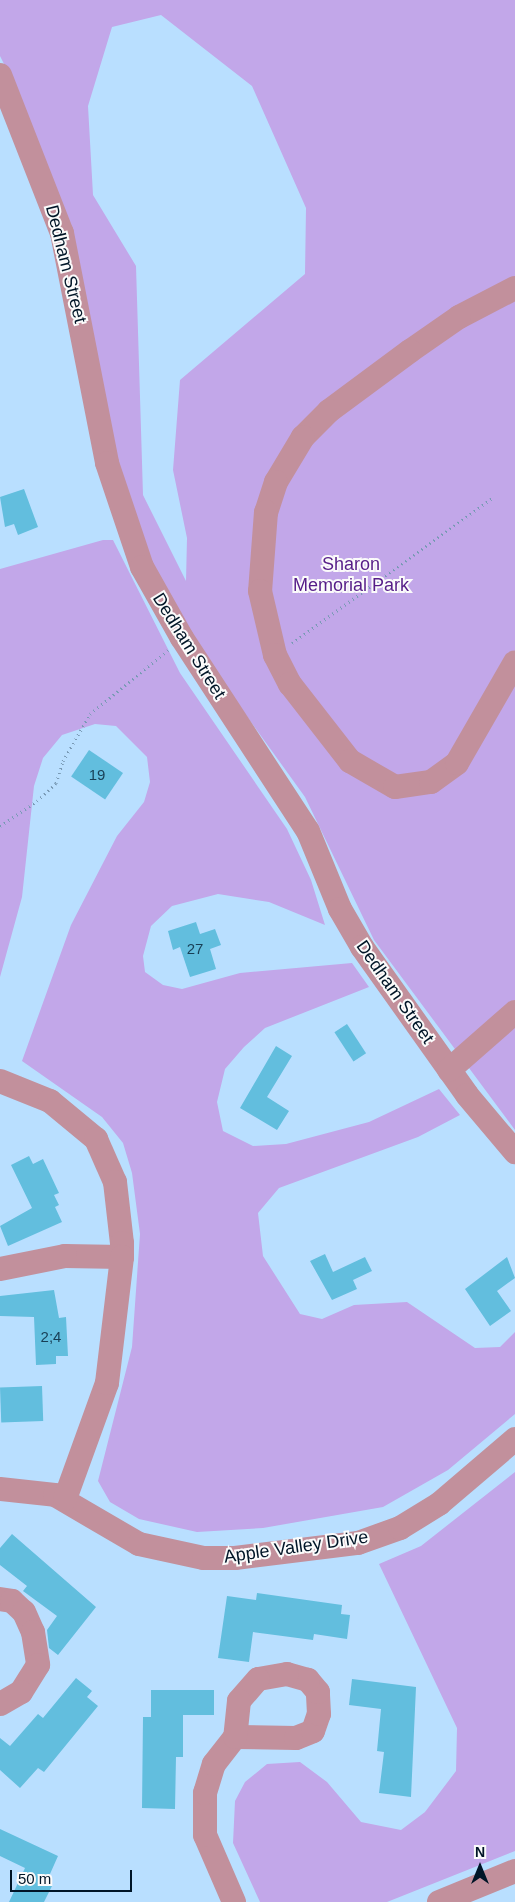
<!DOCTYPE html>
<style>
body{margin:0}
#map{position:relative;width:515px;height:1902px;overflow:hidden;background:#b9dfff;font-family:Helvetica,sans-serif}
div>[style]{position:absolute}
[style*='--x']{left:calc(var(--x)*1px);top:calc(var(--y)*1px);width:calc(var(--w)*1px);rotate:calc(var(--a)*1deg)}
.green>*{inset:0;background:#c2a7e9}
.building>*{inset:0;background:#62bede;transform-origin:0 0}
.path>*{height:3px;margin-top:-1.5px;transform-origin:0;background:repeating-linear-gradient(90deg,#799ab5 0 1px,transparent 0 5px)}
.minor>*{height:24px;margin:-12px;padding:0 12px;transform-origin:12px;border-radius:12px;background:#c2909c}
span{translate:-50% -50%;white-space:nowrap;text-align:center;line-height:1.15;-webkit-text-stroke:4px #fbfbfb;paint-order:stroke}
.number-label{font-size:15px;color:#183f55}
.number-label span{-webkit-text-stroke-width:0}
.street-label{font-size:18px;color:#001527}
.park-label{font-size:18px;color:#561d88}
.north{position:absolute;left:455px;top:1842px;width:50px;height:50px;-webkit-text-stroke:4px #fbfbfb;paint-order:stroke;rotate:0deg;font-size:14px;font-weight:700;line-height:20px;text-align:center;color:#001527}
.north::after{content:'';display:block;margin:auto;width:18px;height:22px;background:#001527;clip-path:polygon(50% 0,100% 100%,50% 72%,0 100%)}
.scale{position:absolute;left:10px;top:1870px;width:122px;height:22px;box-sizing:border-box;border:2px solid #001527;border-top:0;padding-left:6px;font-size:15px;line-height:18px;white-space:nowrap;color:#001527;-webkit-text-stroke:4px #fbfbfb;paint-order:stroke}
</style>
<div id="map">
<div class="green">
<div style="clip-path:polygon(evenodd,0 0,515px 0,515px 1130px,374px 940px,305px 797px,202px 654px,125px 515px,18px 92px,0 56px,0 0,161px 15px,252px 86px,306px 208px,305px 274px,180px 380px,173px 470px,187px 538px,186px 581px,143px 495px,136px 266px,93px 195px,88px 106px,112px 27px,161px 15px)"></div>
<div style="clip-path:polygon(103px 540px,113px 540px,180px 673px,287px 829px,311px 880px,325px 925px,269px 902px,218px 894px,172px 906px,151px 926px,143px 956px,145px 972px,163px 985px,182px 989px,240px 973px,352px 963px,369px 987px,265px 1028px,244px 1047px,225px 1069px,217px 1102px,223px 1131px,253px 1146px,286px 1144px,369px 1122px,439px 1089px,460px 1115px,418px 1137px,279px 1188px,258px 1213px,263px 1256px,300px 1314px,322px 1319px,354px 1305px,407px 1302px,475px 1348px,500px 1347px,515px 1332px,515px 1414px,448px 1470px,383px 1507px,263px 1528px,197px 1532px,139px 1519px,110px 1502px,98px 1481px,132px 1347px,140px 1234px,132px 1173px,123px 1143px,102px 1117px,22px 1061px,71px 925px,117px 836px,144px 802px,150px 782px,147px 757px,116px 726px,95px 724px,62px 735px,43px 758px,34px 786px,22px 897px,0 977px,0 569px)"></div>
<div style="clip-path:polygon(515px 1472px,515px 1851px,387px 1902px,260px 1902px,233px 1843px,235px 1801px,245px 1782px,267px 1764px,300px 1762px,327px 1782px,361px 1822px,401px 1830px,425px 1812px,456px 1771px,457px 1728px,379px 1564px,421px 1546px)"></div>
</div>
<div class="building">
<div style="clip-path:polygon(24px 489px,38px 527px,18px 535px,14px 524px,5px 527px,0 497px)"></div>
<div style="left:89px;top:750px;width:41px;height:32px;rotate:34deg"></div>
<div style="clip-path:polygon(196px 922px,200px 934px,215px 929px,221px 945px,210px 949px,216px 969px,190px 977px,180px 947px,173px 950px,168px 931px)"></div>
<div style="left:347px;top:1024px;width:35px;height:15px;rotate:57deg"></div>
<div style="clip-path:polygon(276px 1046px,292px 1056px,267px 1097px,289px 1111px,277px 1130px,240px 1108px)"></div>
<div style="clip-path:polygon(29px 1156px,33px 1164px,43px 1159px,59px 1193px,54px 1195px,59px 1205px,55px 1207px,62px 1222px,8px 1246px,0 1226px,32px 1208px,11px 1165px)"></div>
<div style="clip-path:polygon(325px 1254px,333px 1272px,365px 1257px,372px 1271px,353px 1280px,357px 1289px,332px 1300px,310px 1261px)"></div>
<div style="clip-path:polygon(507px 1257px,515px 1278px,497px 1291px,511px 1311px,490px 1326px,465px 1289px)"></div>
<div style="clip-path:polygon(54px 1290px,59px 1318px,66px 1317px,68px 1356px,56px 1356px,56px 1364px,36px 1365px,34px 1317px,0 1316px,0 1296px)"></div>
<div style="left:42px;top:1386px;width:35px;height:42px;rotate:88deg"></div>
<div style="clip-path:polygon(12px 1534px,96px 1607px,58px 1655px,49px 1648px,47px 1630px,57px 1616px,23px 1591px,27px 1586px,0 1565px,0 1548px)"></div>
<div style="clip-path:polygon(257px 1593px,342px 1605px,341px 1614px,350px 1615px,347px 1639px,314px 1634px,313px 1640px,253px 1632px,249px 1662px,218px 1658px,227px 1596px,256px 1600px)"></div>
<div style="clip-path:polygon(76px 1678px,92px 1691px,87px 1697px,98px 1706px,44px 1772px,38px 1768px,20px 1788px,0 1770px,0 1738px,10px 1746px,38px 1714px,43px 1718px)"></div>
<div style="clip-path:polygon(352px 1679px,416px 1687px,411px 1797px,379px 1793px,384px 1752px,377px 1751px,381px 1709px,349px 1705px)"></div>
<div style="clip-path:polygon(151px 1690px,214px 1690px,214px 1715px,183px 1715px,183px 1757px,176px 1757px,175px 1809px,142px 1808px,143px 1717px,151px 1717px)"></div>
<div style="clip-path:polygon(0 1829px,58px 1856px,46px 1883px,52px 1886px,44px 1902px,9px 1902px,25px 1868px,0 1856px)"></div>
</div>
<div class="path">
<div style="--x:292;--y:643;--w:249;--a:-35.9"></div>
<div style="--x:0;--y:826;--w:45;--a:-34"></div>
<div style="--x:37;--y:801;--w:26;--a:-43"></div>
<div style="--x:56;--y:783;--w:23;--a:-72"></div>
<div style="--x:63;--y:761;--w:54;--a:-60.1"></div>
<div style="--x:90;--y:714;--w:101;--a:-39.4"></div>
</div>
<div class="minor">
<div style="--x:0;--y:75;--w:170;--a:68.6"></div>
<div style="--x:62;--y:233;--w:234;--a:78.9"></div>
<div style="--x:107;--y:463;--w:110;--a:71.4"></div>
<div style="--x:142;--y:567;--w:81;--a:60.6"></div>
<div style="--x:182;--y:638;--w:230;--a:56.9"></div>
<div style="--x:308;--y:831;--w:84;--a:67.7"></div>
<div style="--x:340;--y:909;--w:44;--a:59.9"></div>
<div style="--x:362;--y:947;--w:181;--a:54.6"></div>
<div style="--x:467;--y:1095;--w:75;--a:49.9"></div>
<div style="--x:515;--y:288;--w:63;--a:152.6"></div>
<div style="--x:459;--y:317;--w:60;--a:145.2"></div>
<div style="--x:410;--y:351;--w:101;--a:143.5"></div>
<div style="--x:329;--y:411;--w:37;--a:135"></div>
<div style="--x:303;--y:437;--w:52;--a:121"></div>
<div style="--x:276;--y:482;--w:32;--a:108"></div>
<div style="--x:266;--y:512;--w:79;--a:94.3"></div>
<div style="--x:260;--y:591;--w:66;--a:76.8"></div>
<div style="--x:275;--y:655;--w:33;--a:63"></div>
<div style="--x:290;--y:684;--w:98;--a:52.1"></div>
<div style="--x:350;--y:761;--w:52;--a:30"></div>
<div style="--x:395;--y:787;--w:36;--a:-8"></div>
<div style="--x:431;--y:782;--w:32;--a:-36"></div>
<div style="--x:457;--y:763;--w:116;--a:-60.1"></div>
<div style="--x:449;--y:1070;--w:88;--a:-41.3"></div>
<div style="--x:0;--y:1081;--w:54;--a:21.8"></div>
<div style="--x:50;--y:1101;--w:60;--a:39.6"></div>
<div style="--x:96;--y:1139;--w:47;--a:66.2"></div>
<div style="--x:115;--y:1182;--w:61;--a:83.5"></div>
<div style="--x:122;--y:1243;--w:14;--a:90"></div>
<div style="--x:122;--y:1257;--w:57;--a:-179"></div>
<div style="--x:65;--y:1256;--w:66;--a:168.7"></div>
<div style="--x:0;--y:1489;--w:55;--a:6.2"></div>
<div style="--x:55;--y:1495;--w:97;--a:30.3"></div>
<div style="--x:139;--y:1544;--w:66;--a:12.2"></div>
<div style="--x:204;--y:1558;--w:31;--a:0"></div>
<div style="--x:235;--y:1558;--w:124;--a:-7"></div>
<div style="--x:358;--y:1543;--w:45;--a:-19.7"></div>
<div style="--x:400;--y:1528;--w:46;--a:-31.6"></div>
<div style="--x:439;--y:1504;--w:100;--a:-40.5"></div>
<div style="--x:65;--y:1499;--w:123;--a:-70.1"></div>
<div style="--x:107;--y:1383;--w:127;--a:-83.2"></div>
<div style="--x:0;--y:1599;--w:12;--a:9"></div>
<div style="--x:12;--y:1601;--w:16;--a:43"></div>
<div style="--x:24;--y:1612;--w:22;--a:66"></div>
<div style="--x:33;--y:1632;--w:33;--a:81"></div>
<div style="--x:38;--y:1665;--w:32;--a:122"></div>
<div style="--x:21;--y:1692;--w:24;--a:150"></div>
<div style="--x:234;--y:1902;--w:73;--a:-113.4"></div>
<div style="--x:205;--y:1835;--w:42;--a:-90"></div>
<div style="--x:205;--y:1793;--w:30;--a:-73"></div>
<div style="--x:214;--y:1764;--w:34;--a:-52"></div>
<div style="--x:235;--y:1737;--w:61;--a:0.9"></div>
<div style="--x:296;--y:1738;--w:18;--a:-22"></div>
<div style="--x:313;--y:1731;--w:18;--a:-71"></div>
<div style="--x:319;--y:1714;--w:22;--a:-93"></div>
<div style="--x:318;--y:1692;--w:16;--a:-130"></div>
<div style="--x:308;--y:1680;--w:22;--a:-164"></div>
<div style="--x:287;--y:1674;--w:29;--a:170"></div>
<div style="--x:258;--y:1679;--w:29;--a:131"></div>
<div style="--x:239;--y:1701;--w:36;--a:96"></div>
<div style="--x:439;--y:1902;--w:82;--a:-22.2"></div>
</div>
<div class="number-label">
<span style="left:97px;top:775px">19</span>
<span style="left:195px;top:949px">27</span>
<span style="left:51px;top:1337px">2;4</span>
</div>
<div class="street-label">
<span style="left:66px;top:264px;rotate:76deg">Dedham Street</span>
<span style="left:189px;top:646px;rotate:58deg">Dedham Street</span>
<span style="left:395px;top:992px;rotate:55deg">Dedham Street</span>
<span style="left:296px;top:1547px;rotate:-8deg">Apple Valley Drive</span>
</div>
<div class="park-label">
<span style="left:351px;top:575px">Sharon<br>Memorial Park</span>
</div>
<div class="north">N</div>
<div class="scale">50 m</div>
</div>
